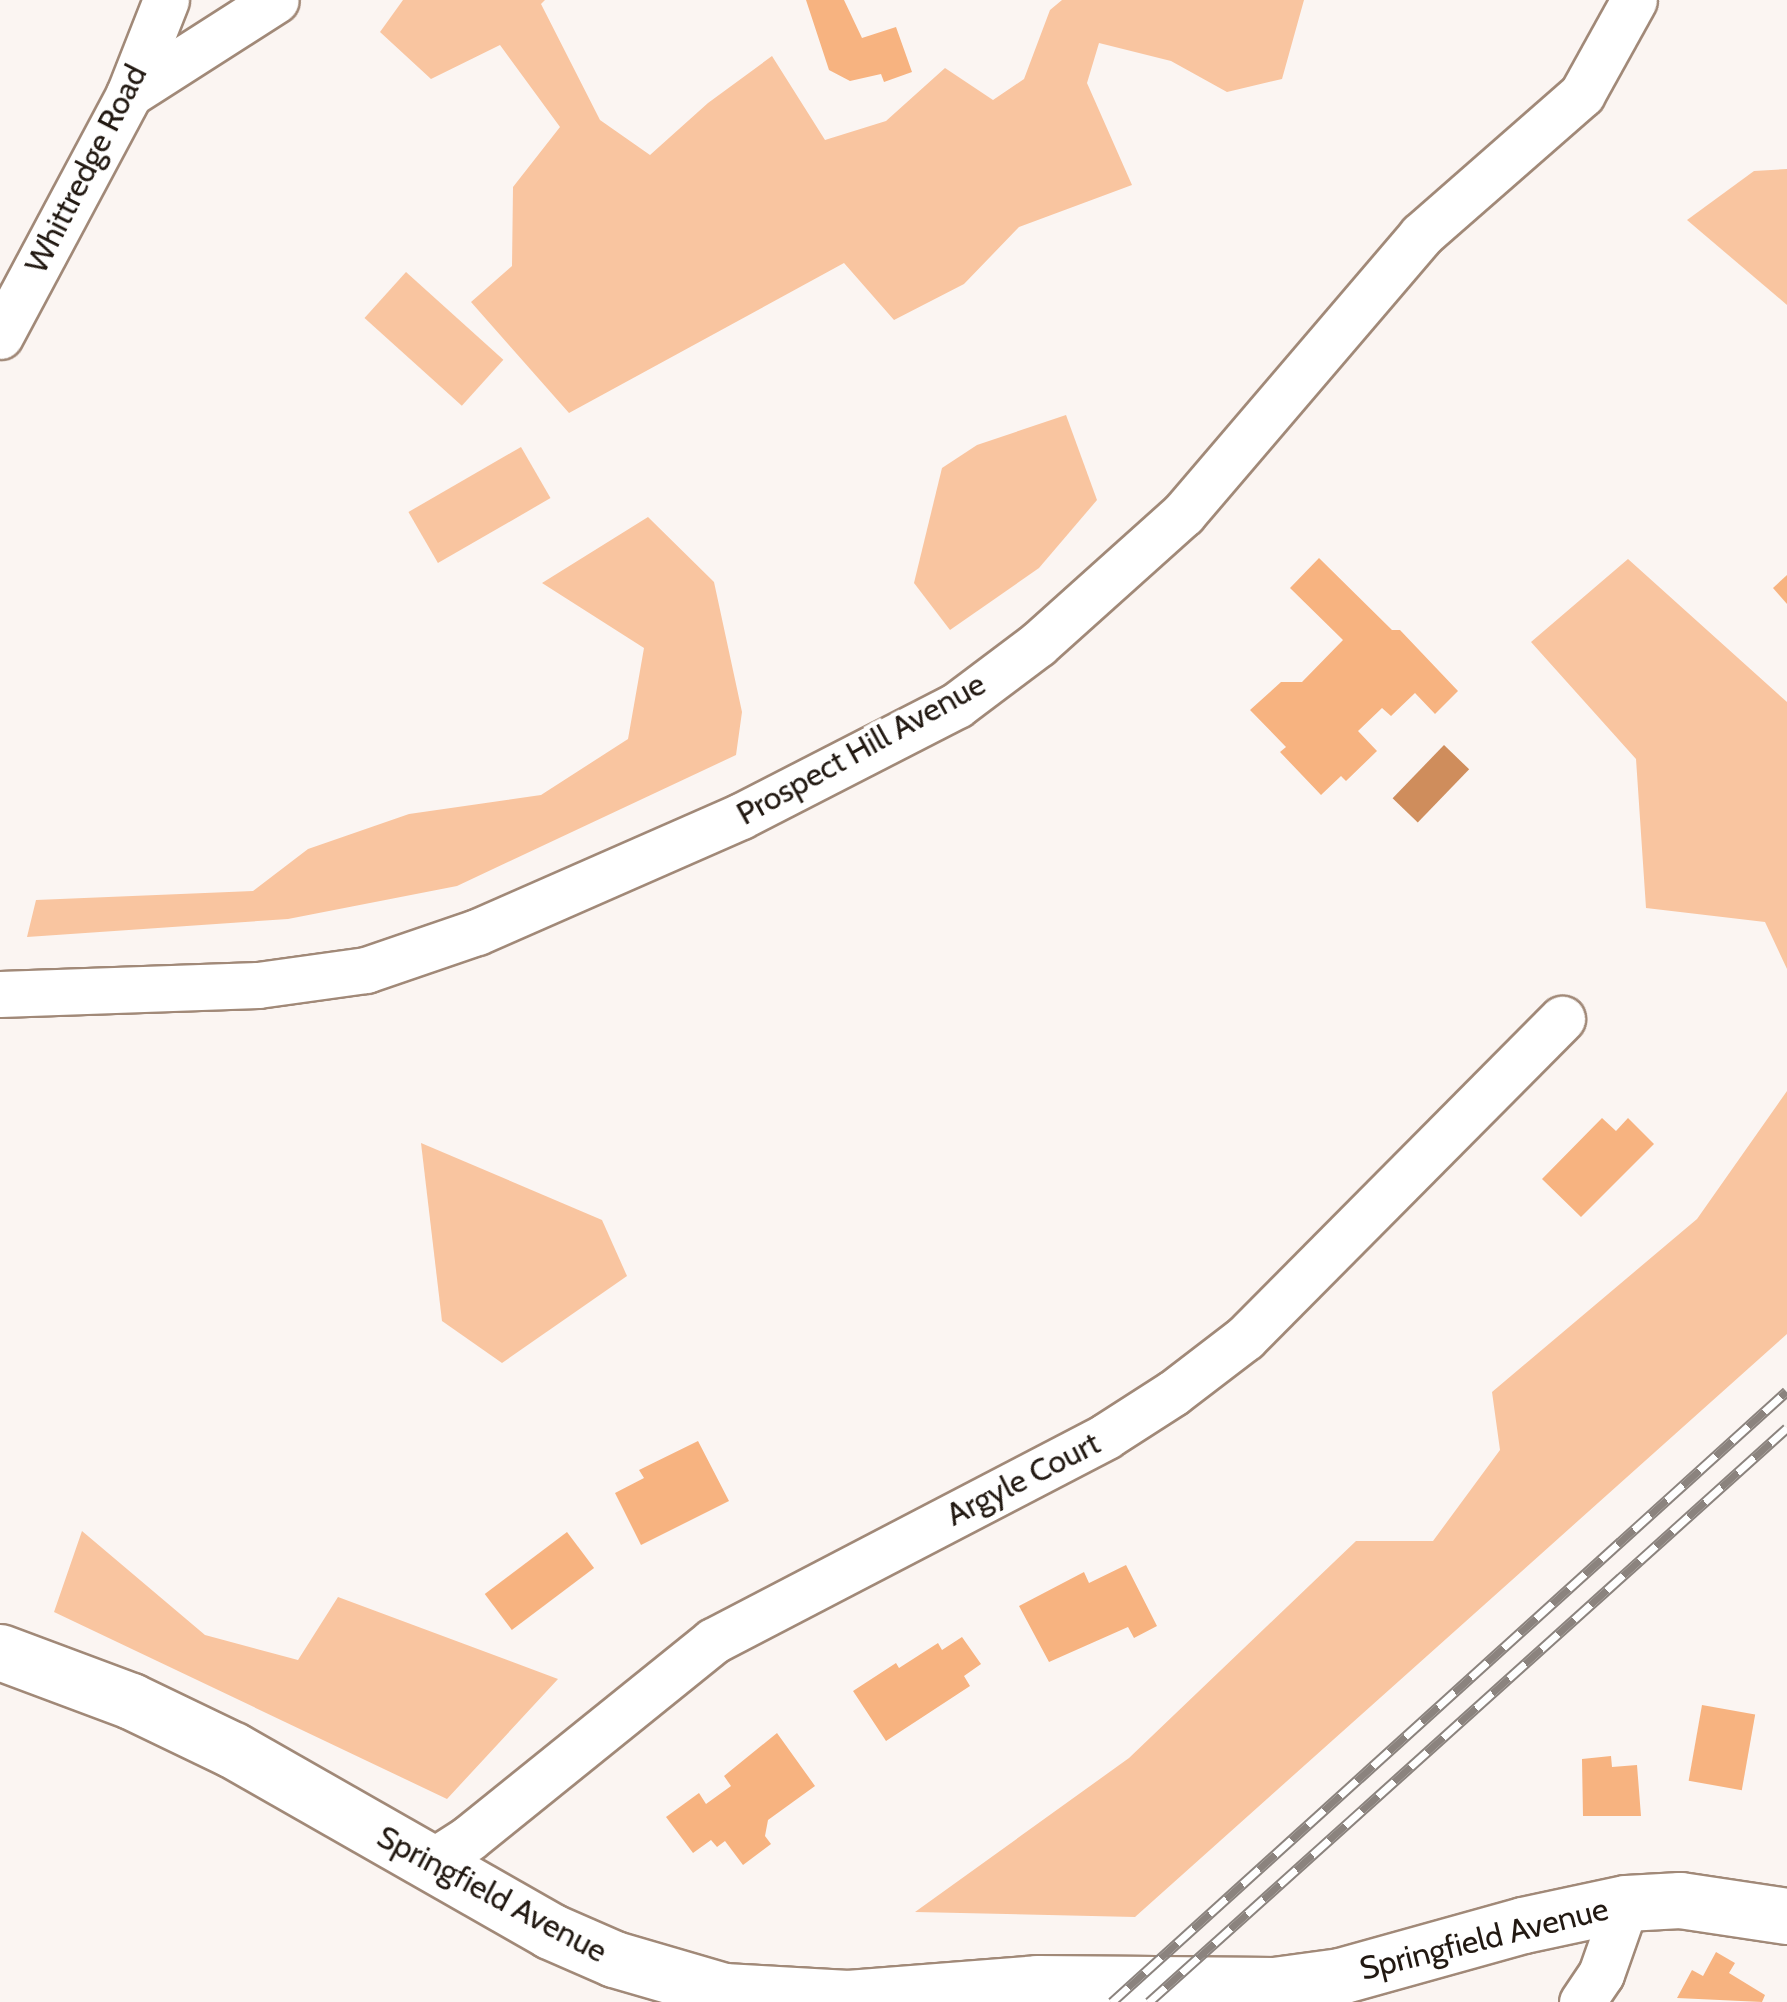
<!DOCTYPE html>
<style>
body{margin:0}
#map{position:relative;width:1787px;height:2002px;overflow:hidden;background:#fbf5f2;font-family:Cabin,sans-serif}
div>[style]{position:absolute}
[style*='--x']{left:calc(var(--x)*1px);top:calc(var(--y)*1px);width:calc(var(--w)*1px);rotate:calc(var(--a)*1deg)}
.green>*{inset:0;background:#f9c5a0;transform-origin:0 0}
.water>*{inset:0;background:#cf8d5c;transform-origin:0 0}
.building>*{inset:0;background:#f7b380;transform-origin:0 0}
.roads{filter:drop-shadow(2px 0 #a18978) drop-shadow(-2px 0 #a18978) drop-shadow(0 2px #a18978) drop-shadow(0 -2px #a18978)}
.minor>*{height:45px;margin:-22.5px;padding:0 22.5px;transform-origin:22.5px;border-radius:22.5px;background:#fff}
.major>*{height:55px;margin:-27.5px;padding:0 27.5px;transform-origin:27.5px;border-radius:27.5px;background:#fff}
.rail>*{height:11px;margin-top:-5.5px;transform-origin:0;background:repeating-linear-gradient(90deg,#fff 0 22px,#8b837e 0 44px);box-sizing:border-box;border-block:2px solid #8b837e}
span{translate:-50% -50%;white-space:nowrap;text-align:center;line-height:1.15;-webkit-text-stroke:9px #fff;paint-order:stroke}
.street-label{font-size:32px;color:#221912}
</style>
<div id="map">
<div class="green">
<div style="clip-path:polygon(403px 0,545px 0,541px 4px,600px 120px,650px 155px,708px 103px,772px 56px,825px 140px,886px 121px,945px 68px,993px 100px,1024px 79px,1050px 10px,1062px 0,1304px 0,1282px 79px,1227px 92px,1171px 61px,1099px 43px,1087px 83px,1132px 185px,1019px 227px,964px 284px,894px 320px,844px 263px,569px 413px,471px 302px,512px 266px,513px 187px,560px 127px,500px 45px,431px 79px,380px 32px)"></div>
<div style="clip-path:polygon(1787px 169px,1787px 305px,1687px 220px,1754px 171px)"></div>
<div style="left:406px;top:272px;width:131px;height:62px;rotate:42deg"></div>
<div style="clip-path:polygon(1066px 415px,1097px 500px,1039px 568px,950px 630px,914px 583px,942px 468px,977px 445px)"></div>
<div style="left:521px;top:447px;width:59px;height:130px;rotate:60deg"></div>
<div style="clip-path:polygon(648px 517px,714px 582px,742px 712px,736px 755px,457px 886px,288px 919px,27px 937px,36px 900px,253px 891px,308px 849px,409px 814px,541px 795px,628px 739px,644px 648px,542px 583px)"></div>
<div style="clip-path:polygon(1628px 559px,1787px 702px,1787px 969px,1765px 922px,1646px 908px,1636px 759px,1531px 642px)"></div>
<div style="clip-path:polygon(1787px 1091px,1787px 1334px,1135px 1917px,915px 1912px,1129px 1758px,1356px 1541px,1433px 1541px,1500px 1450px,1492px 1392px,1697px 1219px)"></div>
<div style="clip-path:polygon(421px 1143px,602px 1220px,627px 1276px,502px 1363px,442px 1321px)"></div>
<div style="clip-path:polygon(82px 1531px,205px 1635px,298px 1660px,338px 1597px,558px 1679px,447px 1799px,54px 1612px)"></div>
</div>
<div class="water">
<div style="left:1444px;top:745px;width:35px;height:74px;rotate:44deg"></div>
</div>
<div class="building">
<div style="clip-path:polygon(806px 0,844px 0,862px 38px,896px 27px,912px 72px,884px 82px,881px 74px,850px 81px,829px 70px)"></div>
<div style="clip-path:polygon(1319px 558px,1392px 630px,1400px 630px,1458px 691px,1435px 714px,1415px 693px,1391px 716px,1382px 708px,1358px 731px,1377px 751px,1346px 781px,1341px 776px,1321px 795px,1280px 752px,1286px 747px,1250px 710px,1281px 682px,1302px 682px,1343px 640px,1290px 588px)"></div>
<div style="clip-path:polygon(1787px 575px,1787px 604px,1773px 588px)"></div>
<div style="clip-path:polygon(1602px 1118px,1616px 1131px,1628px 1118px,1654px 1144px,1581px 1217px,1542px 1179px)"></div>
<div style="clip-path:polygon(698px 1441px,729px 1501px,641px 1545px,615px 1493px,644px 1478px,639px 1470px)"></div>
<div style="left:567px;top:1532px;width:45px;height:103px;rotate:53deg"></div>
<div style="clip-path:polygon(1126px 1565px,1157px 1626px,1134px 1638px,1128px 1627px,1049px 1662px,1019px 1606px,1084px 1572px,1089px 1583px)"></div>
<div style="clip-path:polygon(962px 1637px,981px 1664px,964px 1676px,970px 1686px,886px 1741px,853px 1691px,896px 1663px,899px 1668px,938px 1643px,942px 1650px)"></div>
<div style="left:1702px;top:1705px;width:54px;height:77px;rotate:10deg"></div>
<div style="clip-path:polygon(777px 1733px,815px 1786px,768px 1820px,765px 1836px,771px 1844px,743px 1865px,725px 1841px,717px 1847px,711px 1840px,693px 1853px,666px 1817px,699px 1793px,706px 1804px,731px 1786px,724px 1776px)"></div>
<div style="clip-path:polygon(1611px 1756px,1612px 1767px,1637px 1765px,1641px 1816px,1583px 1816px,1582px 1759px)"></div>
<div style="clip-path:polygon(1716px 1952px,1735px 1963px,1729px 1973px,1765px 1995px,1762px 2002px,1677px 1998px,1692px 1970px,1703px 1976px)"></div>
</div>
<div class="roads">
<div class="minor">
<div style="--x:129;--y:94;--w:174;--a:-32.6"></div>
<div style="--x:0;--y:336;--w:274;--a:-61.9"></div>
<div style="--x:129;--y:94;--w:101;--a:-68.5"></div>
<div style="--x:0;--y:994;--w:258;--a:-2"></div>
<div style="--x:258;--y:985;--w:109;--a:-7.9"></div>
<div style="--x:366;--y:970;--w:117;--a:-18.9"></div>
<div style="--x:477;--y:932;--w:288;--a:-23.7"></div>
<div style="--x:741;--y:816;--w:243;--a:-27.2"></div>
<div style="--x:957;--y:705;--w:101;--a:-37"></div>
<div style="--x:1038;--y:644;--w:195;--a:-41.9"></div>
<div style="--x:1183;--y:514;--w:367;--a:-49.5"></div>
<div style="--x:1421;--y:235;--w:214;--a:-41.2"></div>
<div style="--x:1582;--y:94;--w:107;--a:-61"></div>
<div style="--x:427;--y:1865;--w:50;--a:-32.7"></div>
<div style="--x:469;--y:1838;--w:314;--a:-38.9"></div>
<div style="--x:713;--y:1641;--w:443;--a:-27.5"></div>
<div style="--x:1106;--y:1436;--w:80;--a:-32.7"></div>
<div style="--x:1173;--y:1393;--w:91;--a:-37.4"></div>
<div style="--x:1245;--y:1338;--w:450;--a:-45.2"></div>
<div style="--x:1582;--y:2002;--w:34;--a:-56"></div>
<div style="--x:1601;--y:1974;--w:75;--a:-70.6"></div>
</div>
<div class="major">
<div style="--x:0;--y:1652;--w:140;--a:20.5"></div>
<div style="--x:131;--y:1701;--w:113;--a:25.7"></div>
<div style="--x:233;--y:1750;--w:365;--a:29.7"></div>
<div style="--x:550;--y:1931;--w:70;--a:23.6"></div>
<div style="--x:614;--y:1959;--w:115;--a:16.2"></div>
<div style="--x:724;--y:1991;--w:124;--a:3.2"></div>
<div style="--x:848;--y:1998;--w:190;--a:-4.5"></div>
<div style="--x:1037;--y:1983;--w:237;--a:0.5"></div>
<div style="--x:1274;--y:1985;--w:67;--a:-7.8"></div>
<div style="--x:1340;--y:1976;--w:190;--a:-15.6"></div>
<div style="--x:1523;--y:1925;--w:105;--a:-12.1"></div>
<div style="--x:1626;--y:1903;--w:54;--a:-3.2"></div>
<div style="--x:1680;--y:1900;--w:108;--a:8.5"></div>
</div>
</div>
<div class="rail">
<div style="--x:1112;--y:2002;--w:910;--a:-42.15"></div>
<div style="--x:1149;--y:2002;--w:858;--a:-41.98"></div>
</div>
<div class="street-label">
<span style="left:86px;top:169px;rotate:-63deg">Whittredge Road</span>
<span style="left:861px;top:749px;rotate:-29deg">Prospect Hill Avenue</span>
<span style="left:1023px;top:1479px;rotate:-27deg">Argyle Court</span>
<span style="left:492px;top:1894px;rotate:28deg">Springfield Avenue</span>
<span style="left:1484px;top:1939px;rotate:-14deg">Springfield Avenue</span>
</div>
</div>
